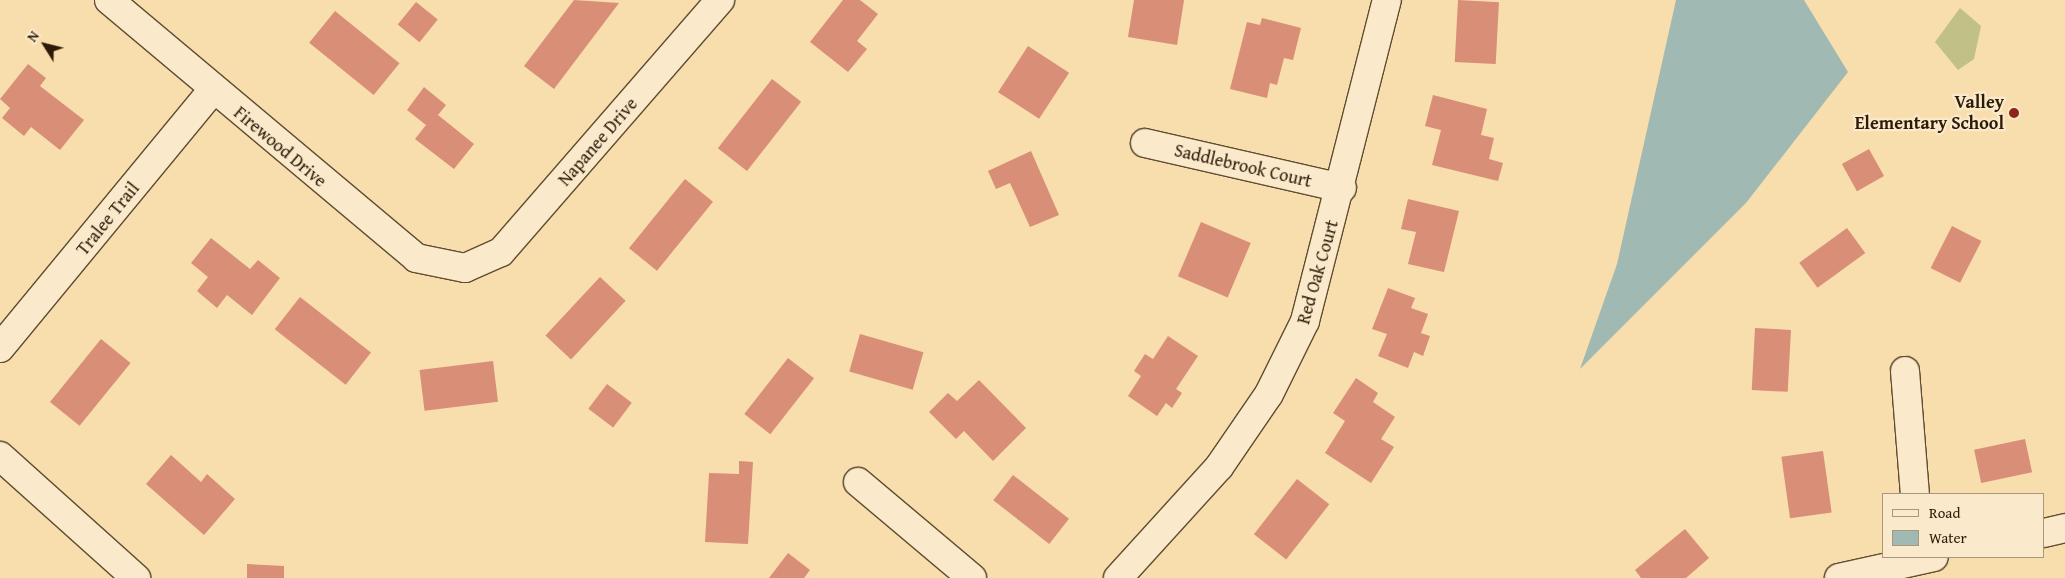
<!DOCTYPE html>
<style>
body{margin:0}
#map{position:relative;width:2065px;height:578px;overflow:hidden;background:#f8ddad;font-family:"Gentium Book Plus",serif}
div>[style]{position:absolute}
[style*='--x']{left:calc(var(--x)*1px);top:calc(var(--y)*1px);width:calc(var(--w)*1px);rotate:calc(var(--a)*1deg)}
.green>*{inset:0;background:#c0c087}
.water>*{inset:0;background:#a0bab3}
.building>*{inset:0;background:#d98e77;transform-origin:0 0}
.roads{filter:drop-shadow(1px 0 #604c31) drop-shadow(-1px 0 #604c31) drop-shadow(0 1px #604c31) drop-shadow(0 -1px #604c31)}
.minor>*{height:28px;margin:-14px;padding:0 14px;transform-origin:14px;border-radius:14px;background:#fae9ca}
.dots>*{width:14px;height:14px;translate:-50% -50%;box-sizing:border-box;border:2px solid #fae9ca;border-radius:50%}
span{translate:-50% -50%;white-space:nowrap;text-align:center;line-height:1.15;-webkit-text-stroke:4.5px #fae9ca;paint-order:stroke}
.poi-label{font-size:18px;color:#2d1b08;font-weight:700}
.right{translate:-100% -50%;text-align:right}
.street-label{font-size:18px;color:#2d1b08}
.legend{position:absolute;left:1882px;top:493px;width:162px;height:65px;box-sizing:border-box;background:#fae9ca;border:1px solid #a8977c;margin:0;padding:6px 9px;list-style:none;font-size:15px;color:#2d1b08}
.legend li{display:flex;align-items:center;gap:10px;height:25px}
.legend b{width:25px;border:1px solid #a8977c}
.north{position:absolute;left:20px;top:20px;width:50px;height:50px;-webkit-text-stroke:4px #fae9ca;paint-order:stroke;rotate:306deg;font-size:14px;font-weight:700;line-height:20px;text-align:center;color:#2d1b08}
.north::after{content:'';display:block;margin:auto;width:18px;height:22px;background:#2d1b08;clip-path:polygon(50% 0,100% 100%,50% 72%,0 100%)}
</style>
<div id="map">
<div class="green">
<div style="clip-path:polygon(1960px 8px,1981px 26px,1974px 59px,1958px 70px,1935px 42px)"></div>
</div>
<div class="water">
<div style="clip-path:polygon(1676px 0,1804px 0,1848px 72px,1746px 203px,1580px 369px,1617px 264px)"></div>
</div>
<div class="building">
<div style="clip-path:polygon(574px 0,619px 3px,554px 89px,524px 66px)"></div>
<div style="clip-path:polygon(843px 0,860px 0,878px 14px,857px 41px,867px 49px,848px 72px,810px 42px)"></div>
<div style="clip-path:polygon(1134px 0,1184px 0,1177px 45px,1128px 37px)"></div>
<div style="left:1458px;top:0;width:41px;height:62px;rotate:3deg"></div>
<div style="left:416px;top:2px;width:28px;height:29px;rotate:39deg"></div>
<div style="left:335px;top:11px;width:83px;height:41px;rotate:39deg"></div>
<div style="clip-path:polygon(1262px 18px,1301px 28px,1293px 60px,1284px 58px,1277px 85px,1270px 83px,1267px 98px,1230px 89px,1247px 22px,1260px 25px)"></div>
<div style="left:1028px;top:46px;width:49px;height:55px;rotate:33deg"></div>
<div style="clip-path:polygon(28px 64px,46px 78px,40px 86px,84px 120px,60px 150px,31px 127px,24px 136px,2px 118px,10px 108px,0 99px)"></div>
<div style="left:772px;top:79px;width:37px;height:88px;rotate:38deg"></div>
<div style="clip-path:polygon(424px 87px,446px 105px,438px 115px,474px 144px,454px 169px,415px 139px,426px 125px,407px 110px)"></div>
<div style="clip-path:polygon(1433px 95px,1487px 109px,1481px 135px,1494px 138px,1489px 159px,1503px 163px,1498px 181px,1432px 165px,1441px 130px,1425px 126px)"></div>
<div style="left:1869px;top:149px;width:31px;height:31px;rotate:61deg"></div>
<div style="clip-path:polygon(1031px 151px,1059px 215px,1030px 227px,1010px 183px,996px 189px,988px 171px)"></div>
<div style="left:685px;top:179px;width:36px;height:89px;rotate:39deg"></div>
<div style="clip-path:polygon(1408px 199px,1459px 211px,1444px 272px,1408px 264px,1416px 232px,1401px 229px)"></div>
<div style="left:1201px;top:222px;width:54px;height:59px;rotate:23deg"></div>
<div style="left:1952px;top:226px;width:33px;height:47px;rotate:27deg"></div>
<div style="left:1847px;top:228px;width:31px;height:59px;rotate:54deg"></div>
<div style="clip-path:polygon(211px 238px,250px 269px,258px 260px,280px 278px,252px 315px,227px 295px,217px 308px,197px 291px,208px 277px,191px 263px)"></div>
<div style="left:600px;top:277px;width:35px;height:80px;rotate:43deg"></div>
<div style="clip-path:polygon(1388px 288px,1415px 298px,1411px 308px,1428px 314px,1421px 333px,1430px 336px,1423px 356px,1414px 352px,1408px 368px,1378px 356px,1387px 334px,1372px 329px)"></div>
<div style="left:300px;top:297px;width:90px;height:41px;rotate:38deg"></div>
<div style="left:1755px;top:328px;width:36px;height:62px;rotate:3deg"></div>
<div style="left:860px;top:334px;width:66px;height:39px;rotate:16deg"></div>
<div style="clip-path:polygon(1168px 336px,1198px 356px,1176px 389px,1182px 393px,1172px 408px,1166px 403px,1157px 416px,1128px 396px,1141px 376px,1134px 371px,1145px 354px,1153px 359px)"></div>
<div style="left:101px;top:339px;width:38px;height:81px;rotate:39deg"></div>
<div style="left:788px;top:358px;width:33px;height:71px;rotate:38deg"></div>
<div style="left:493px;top:361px;width:41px;height:74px;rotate:83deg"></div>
<div style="clip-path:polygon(1356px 378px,1378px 393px,1373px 402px,1395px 417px,1381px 439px,1394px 447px,1371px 483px,1325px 453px,1345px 421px,1333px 413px)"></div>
<div style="clip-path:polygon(979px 380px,1026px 428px,993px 461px,964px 431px,956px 439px,929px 412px,948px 393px,957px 401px)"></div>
<div style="left:607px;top:384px;width:31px;height:31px;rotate:37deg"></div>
<div style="left:2025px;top:439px;width:34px;height:52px;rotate:78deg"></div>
<div style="left:1823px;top:451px;width:62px;height:42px;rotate:82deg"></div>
<div style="clip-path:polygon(171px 455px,201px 482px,207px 474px,235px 499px,204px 535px,146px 484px)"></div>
<div style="clip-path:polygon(739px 461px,753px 462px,748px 544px,705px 542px,709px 473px,739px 474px)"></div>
<div style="left:1013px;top:475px;width:71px;height:32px;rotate:38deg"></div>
<div style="left:1297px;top:479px;width:41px;height:70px;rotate:38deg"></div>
<div style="clip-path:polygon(1685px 529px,1709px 558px,1686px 578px,1641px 578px,1635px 570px)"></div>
<div style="clip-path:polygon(788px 553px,810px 570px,804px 578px,769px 578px)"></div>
<div style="clip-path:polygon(247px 564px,284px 566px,284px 578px,247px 578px)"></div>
</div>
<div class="roads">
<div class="minor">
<div style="--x:109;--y:0;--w:401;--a:40"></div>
<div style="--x:416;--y:258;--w:50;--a:11.5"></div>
<div style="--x:465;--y:268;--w:39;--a:-24"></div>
<div style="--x:501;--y:252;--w:334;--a:-49"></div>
<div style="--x:1145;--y:143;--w:202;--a:12.9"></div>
<div style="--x:0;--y:348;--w:335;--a:-50.5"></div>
<div style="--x:1905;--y:371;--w:123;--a:85.4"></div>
<div style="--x:0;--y:456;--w:183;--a:41.9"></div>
<div style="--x:858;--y:482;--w:149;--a:40.1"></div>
<div style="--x:2044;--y:533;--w:22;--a:-13"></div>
<div style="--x:1118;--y:578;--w:150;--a:-47.7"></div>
<div style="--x:1219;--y:467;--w:88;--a:-55.6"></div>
<div style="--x:1269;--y:394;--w:81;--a:-63.7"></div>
<div style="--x:1305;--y:321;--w:331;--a:-75.7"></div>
<div style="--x:1839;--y:578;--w:97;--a:-12.5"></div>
</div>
</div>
<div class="dots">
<div style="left:2014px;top:113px;background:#8f2418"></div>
</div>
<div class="poi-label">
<span class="right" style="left:2004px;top:113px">Valley<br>Elementary School</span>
</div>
<div class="street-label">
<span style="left:598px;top:142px;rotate:-49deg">Napanee Drive</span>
<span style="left:280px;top:147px;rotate:40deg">Firewood Drive</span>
<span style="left:1243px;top:166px;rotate:13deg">Saddlebrook Court</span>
<span style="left:108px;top:219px;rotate:-51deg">Tralee Trail</span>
<span style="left:1318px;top:272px;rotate:-74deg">Red Oak Court</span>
</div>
<ul class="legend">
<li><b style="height:6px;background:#fae9ca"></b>Road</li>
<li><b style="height:14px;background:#a0bab3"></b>Water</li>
</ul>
<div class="north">N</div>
</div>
